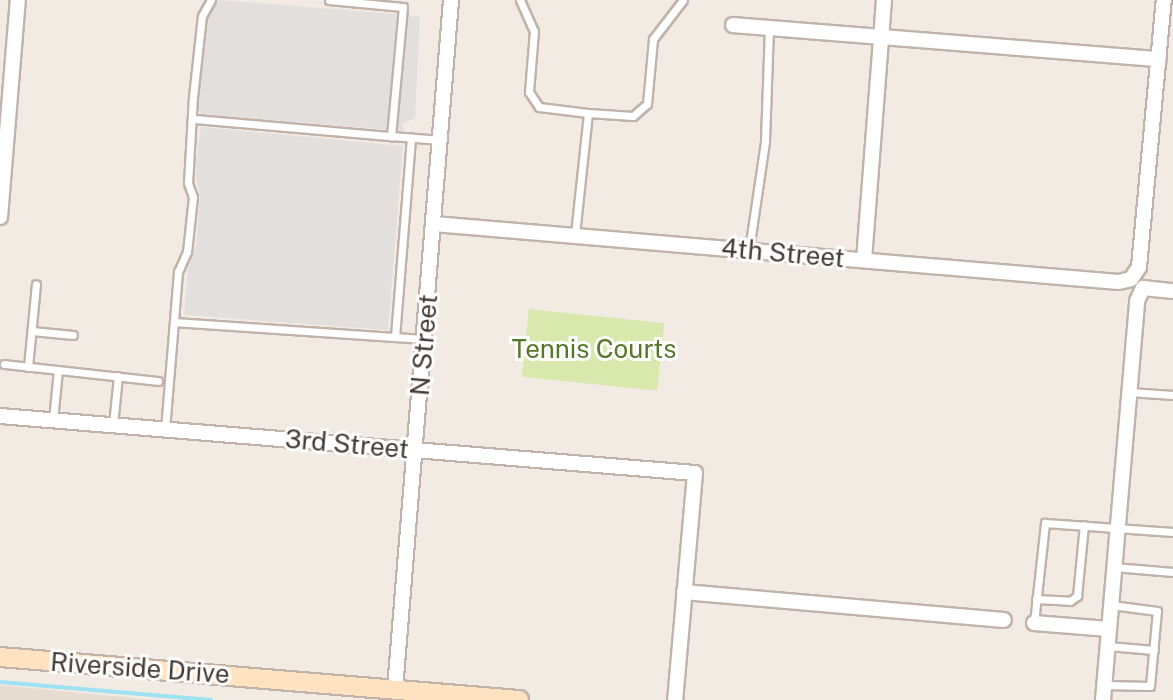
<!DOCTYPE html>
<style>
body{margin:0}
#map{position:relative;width:1173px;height:700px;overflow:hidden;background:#f2ebe4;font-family:"Public Sans",sans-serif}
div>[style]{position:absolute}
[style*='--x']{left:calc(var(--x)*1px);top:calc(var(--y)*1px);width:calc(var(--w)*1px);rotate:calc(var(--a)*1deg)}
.residential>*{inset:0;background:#e6dcd2}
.green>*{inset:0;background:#d9e8ac;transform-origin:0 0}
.parking>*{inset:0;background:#e3dfdd}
.stream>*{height:4px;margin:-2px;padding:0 2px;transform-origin:2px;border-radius:2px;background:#9ee1f1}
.roads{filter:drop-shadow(2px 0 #c1b3aa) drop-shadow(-2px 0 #c1b3aa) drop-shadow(0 2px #c1b3aa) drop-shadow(0 -2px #c1b3aa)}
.lane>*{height:7px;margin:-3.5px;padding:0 3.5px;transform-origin:3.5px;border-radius:3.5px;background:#fff}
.street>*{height:14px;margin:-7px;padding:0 7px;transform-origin:7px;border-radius:7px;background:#fff}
.secondary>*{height:18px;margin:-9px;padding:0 9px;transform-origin:9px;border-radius:9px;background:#ffe3c1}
span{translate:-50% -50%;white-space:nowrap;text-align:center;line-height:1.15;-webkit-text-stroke:6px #fff;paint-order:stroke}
.street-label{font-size:26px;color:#443a34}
.park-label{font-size:26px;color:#567727}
</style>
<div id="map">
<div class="residential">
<div style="clip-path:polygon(0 685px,153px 700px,0 700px)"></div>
</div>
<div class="green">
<div style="left:529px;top:309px;width:136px;height:68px;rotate:6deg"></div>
</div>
<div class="parking">
<div style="clip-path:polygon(218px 0,420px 16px,415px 118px,402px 124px,405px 131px,202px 115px,198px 108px,208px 12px)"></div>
<div style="clip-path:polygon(201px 127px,403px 146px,388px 330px,184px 315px,188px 270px,196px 246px,200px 196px,195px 169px)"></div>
</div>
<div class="stream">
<div style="--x:0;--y:682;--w:212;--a:4.9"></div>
</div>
<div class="roads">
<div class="lane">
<div style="--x:329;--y:0;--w:74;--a:5.4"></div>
<div style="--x:403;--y:7;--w:130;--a:95.3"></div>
<div style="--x:391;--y:136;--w:50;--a:4.6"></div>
<div style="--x:520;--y:0;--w:34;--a:66"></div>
<div style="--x:534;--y:31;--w:61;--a:94.7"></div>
<div style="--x:529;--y:92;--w:18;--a:56"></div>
<div style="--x:539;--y:107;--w:49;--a:7"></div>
<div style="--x:588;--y:113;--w:123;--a:96.1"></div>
<div style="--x:588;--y:113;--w:45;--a:3.8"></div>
<div style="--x:633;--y:116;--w:18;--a:-41"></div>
<div style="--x:647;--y:104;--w:65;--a:-84.7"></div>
<div style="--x:653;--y:39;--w:49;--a:-52.4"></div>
<div style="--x:195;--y:119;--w:197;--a:5"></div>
<div style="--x:749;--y:250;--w:110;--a:-81.6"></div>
<div style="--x:765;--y:141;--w:113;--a:-88"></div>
<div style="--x:174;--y:322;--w:250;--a:3.9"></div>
<div style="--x:32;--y:331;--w:41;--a:5.6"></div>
<div style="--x:395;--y:337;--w:200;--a:-85.4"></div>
<div style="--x:4;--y:364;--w:155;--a:6.3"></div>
<div style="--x:28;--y:367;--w:83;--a:-84.5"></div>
<div style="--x:1129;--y:392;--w:44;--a:3.9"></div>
<div style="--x:53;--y:420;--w:50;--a:-84.3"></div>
<div style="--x:113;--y:425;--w:49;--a:-84.2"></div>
<div style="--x:165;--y:430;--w:159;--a:-85.3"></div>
<div style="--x:178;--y:272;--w:22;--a:-66"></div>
<div style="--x:187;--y:252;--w:55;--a:-83.8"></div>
<div style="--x:193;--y:197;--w:15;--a:-110"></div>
<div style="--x:188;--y:183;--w:86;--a:-86.7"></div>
<div style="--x:193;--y:97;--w:81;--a:-83.7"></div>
<div style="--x:202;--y:16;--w:18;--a:-61"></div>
<div style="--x:1114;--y:567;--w:59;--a:4.8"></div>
<div style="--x:1036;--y:599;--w:34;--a:3"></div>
<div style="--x:1070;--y:601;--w:9;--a:-36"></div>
<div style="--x:1077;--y:596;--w:71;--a:-84.4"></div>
<div style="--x:1034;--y:623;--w:101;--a:-83.7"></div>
<div style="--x:1045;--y:523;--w:128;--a:4"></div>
<div style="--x:1108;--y:646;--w:46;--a:5"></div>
<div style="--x:1105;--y:685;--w:45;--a:1.3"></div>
<div style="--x:1150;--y:686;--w:75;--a:-84.7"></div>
<div style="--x:1157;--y:611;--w:46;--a:-172.6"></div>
</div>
<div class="street">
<div style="--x:733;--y:25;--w:427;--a:4.6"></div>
<div style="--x:0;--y:217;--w:218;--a:-85.3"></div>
<div style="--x:434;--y:224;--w:687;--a:4.84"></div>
<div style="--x:1119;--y:282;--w:12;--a:-14"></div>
<div style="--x:1131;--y:279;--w:14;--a:-56"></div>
<div style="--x:1139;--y:267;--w:268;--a:-84.7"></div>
<div style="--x:864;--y:260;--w:261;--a:-85.6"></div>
<div style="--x:0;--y:416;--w:697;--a:4.69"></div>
<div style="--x:695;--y:473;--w:228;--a:95"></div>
<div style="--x:684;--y:592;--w:321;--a:5"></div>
<div style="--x:1034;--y:623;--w:75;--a:4.6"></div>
<div style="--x:395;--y:689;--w:691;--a:-85.35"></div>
<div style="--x:1103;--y:700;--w:400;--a:-85.1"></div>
<div style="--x:1137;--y:301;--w:14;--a:-65"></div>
<div style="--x:1143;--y:288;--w:30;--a:6"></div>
</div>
<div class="secondary">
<div style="--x:0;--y:657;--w:521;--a:4.74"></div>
</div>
</div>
<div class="street-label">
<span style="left:783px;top:253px;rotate:5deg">4th Street</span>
<span style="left:424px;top:345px;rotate:-85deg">N Street</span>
<span style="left:347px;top:444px;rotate:5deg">3rd Street</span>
<span style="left:140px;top:668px;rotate:4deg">Riverside Drive</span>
</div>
<div class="park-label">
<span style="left:594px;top:349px">Tennis Courts</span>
</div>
</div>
